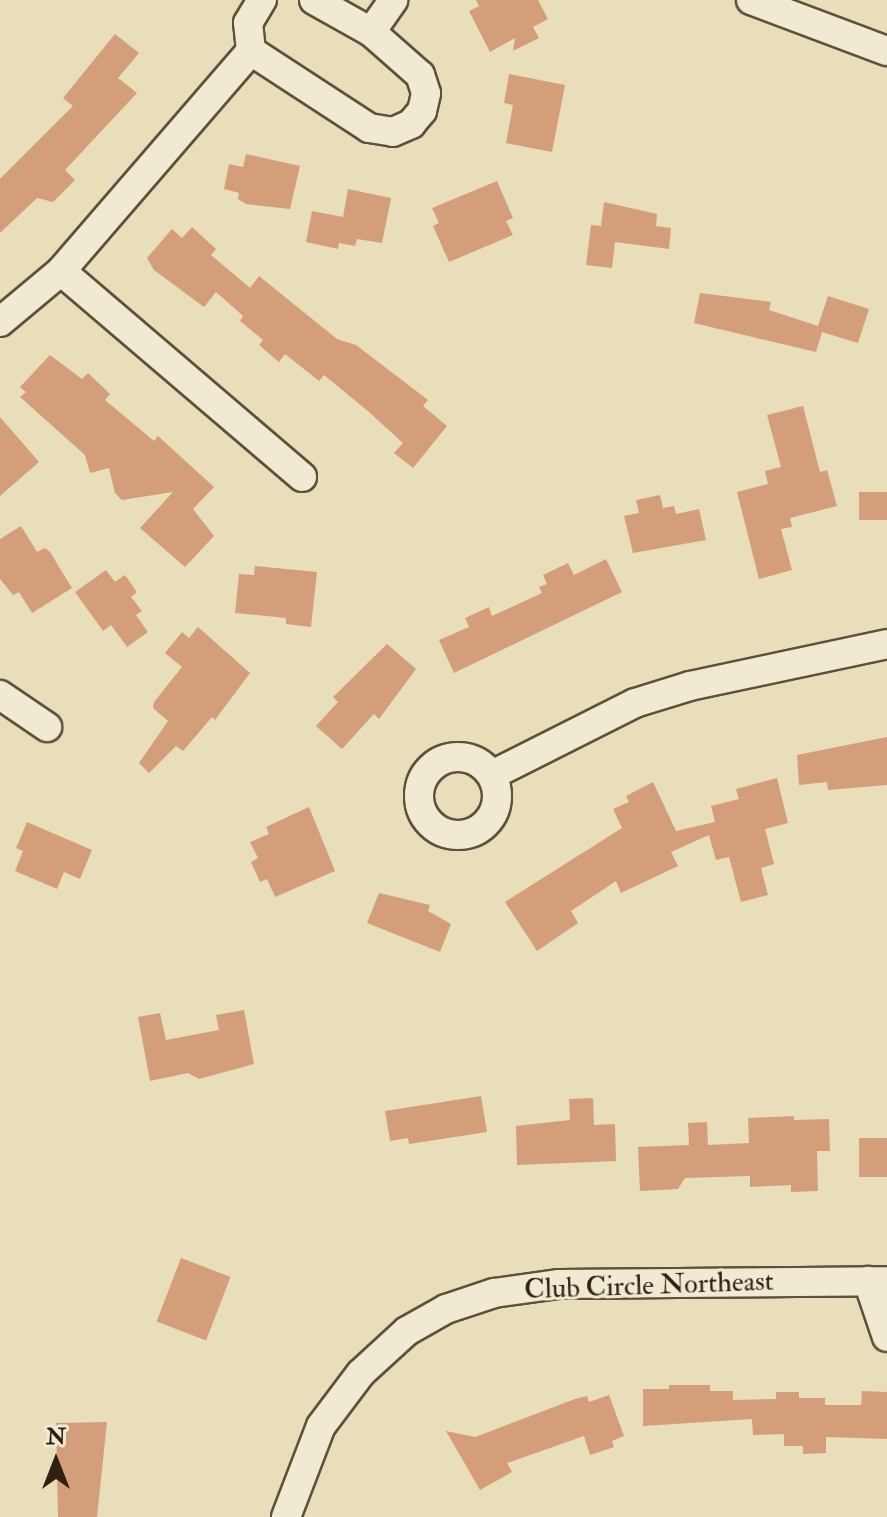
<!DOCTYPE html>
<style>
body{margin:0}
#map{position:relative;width:887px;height:1517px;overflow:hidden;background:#e8deb9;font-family:"IM FELL Double Pica",serif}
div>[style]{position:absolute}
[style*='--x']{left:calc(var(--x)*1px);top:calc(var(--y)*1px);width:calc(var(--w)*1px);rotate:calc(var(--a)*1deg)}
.building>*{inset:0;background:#d59e7a;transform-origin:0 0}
.roads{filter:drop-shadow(2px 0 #5f503c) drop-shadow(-2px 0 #5f503c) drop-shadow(0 2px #5f503c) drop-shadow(0 -2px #5f503c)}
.minor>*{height:28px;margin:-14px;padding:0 14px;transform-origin:14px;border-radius:14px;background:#f0ead2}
.minor>.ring{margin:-14px;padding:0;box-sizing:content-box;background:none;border:28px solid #f0ead2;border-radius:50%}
span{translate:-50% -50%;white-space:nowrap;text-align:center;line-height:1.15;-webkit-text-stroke:6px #f0ead2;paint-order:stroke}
.street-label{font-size:28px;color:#312012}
.north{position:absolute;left:16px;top:1421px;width:80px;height:80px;-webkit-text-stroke:6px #f0ead2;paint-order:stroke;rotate:0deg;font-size:22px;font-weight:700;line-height:32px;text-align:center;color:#312012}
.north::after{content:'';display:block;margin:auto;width:28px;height:36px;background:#312012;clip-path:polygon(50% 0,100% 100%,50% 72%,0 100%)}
</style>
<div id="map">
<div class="building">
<div style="clip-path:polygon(476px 0,538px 0,548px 19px,533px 27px,539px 38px,513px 51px,515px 38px,490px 52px,469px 11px,479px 6px)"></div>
<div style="clip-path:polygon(115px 34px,139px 53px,118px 78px,137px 93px,65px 170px,75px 180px,53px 202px,37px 198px,0 233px,0 179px,73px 106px,63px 98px)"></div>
<div style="clip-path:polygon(509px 74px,565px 85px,552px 152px,506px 143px,513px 105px,504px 103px)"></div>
<div style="clip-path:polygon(246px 154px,300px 166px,290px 209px,246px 204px,238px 199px,239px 193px,224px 189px,229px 164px,243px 167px)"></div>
<div style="clip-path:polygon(497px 181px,513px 218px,506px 221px,513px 235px,449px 262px,433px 226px,439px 223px,432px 208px)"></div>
<div style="clip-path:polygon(348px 189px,391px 198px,382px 243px,357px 239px,355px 246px,339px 243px,338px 249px,306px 242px,312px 211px,343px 217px)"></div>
<div style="clip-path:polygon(604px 202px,657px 214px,656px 226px,671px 228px,669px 249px,615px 242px,612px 268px,586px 265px,591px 225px,601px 226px)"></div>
<div style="clip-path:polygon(192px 227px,216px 249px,211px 255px,250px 288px,259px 276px,337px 339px,356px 345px,428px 400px,423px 406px,447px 426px,413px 468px,394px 453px,403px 443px,369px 412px,324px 375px,319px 381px,285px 354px,279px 362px,259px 345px,263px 340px,240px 321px,243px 316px,216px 292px,204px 307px,154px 270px,147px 258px,172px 229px,182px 238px)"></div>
<div style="clip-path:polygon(700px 293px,771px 302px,769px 310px,818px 326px,828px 296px,869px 309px,858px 343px,822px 332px,816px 352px,694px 323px)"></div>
<div style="clip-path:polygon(50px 355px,82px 379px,88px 373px,110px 394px,105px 400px,154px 441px,158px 436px,214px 487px,193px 509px,214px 536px,185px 567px,140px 528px,173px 492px,122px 500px,115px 493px,109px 468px,90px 473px,85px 455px,20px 397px,26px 392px,20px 387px)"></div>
<div style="clip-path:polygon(803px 406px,820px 472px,827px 470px,837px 506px,790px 518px,792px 527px,781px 529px,792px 570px,759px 579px,737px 492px,768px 484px,765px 471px,781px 467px,767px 415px)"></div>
<div style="clip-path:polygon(0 417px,39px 462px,0 496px)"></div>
<div style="left:887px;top:492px;width:28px;height:28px;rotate:90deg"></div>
<div style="clip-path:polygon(660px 495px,663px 508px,674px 506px,676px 514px,699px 509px,706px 540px,633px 553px,624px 516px,639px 513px,636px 500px)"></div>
<div style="clip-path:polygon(21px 526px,37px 552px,45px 548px,50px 552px,72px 588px,32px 613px,19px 592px,13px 595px,0 579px,0 539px)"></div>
<div style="clip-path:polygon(606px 559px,622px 592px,454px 673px,439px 640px,469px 627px,465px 618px,489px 607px,492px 616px,542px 593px,539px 587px,547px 584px,543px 575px,568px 563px,574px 575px)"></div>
<div style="clip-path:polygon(255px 566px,317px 572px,311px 627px,286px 624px,286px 618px,235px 613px,239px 574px,254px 575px)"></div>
<div style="clip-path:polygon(106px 570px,115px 582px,125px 575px,137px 592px,131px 597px,142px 611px,136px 615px,148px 632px,127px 647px,111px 625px,103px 631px,75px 592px)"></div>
<div style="clip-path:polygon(198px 627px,250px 673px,215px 720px,212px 717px,183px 751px,176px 746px,149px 773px,139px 763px,168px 721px,153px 708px,154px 702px,182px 667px,165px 653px,182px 632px,189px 638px)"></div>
<div style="clip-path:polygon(387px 644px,416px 669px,379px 719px,374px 714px,342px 749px,316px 726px,338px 702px,333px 697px)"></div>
<div style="clip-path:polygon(887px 737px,887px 785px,828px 790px,827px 782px,799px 785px,797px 755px)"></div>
<div style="clip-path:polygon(777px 778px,788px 823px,765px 829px,774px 864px,761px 868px,768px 895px,741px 902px,729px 857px,716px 860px,709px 835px,671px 852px,678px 866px,621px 893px,616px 881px,571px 911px,578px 923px,537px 951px,505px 902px,622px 828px,613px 809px,629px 802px,626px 796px,653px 782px,676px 831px,715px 822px,711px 806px,739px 799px,736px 789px)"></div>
<div style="clip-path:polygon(309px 807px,335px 871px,275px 897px,267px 879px,260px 882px,251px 862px,258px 858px,250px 842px,269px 834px,266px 827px)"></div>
<div style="clip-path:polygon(27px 822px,92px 850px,80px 879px,64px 872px,57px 889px,15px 871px,23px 851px,16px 848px)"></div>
<div style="clip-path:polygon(379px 893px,430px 905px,428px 911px,451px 924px,440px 952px,367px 923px)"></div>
<div style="clip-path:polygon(244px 1010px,254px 1064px,199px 1079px,188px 1073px,150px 1081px,138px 1017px,160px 1013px,166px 1040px,219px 1030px,216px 1015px)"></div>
<div style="clip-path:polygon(481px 1096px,487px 1132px,409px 1144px,408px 1138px,390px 1141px,385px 1111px)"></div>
<div style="clip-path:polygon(593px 1098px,594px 1125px,615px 1124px,616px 1161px,517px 1165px,516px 1126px,570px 1120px,569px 1099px)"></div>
<div style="clip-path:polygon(794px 1116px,794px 1120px,829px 1119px,830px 1151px,817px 1151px,818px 1191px,791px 1192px,791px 1185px,750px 1187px,750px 1176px,685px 1178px,678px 1189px,640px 1191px,638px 1147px,689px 1145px,688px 1123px,707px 1122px,708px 1145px,749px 1143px,748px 1118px)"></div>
<div style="left:859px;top:1138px;width:28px;height:39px"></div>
<div style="left:181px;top:1258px;width:53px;height:68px;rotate:21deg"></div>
<div style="clip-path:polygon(669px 1385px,710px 1385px,710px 1391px,733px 1391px,733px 1400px,776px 1399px,776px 1392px,799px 1392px,799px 1398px,825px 1398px,825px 1405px,861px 1405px,862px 1391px,887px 1392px,887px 1439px,826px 1437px,826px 1453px,803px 1454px,803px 1446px,784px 1446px,784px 1434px,753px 1435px,752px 1419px,643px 1426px,643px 1389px,669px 1389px)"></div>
<div style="clip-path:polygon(609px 1395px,624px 1436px,612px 1441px,614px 1447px,590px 1455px,584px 1436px,507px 1463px,512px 1472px,480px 1490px,446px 1431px,475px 1437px,575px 1399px,587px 1396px,589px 1402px)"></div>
<div style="clip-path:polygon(107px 1422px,97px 1517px,58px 1517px,56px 1423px)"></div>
</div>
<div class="roads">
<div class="minor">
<div style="--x:314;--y:0;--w:65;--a:29.3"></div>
<div style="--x:371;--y:32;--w:39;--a:-55"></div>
<div style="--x:751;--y:0;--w:145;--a:20.6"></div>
<div style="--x:251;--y:51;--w:141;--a:33.1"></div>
<div style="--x:369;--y:128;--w:24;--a:9"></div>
<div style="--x:393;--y:132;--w:20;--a:-24"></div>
<div style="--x:411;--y:124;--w:17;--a:-50"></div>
<div style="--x:422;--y:111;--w:18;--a:-77"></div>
<div style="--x:426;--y:93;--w:19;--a:-108"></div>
<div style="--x:420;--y:75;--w:65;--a:-138.7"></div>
<div style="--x:61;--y:271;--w:317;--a:40.5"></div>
<div style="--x:0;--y:322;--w:80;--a:-39.9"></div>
<div style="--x:61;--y:271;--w:291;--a:-49.2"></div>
<div style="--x:251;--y:51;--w:28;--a:-96"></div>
<div style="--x:248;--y:23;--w:27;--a:-59"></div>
<div style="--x:0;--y:695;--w:57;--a:34.2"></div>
<div class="ring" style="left:419px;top:757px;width:50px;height:50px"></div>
<div style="--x:492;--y:775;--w:160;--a:-26.7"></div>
<div style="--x:635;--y:703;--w:58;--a:-17.2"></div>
<div style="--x:690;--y:686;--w:201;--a:-12"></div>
<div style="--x:868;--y:1281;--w:59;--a:71.3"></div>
<div style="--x:286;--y:1517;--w:97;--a:-69"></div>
<div style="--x:321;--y:1426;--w:66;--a:-53"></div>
<div style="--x:361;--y:1373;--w:62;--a:-42.4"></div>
<div style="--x:407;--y:1331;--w:45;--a:-29.4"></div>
<div style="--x:446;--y:1309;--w:51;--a:-18.4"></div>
<div style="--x:494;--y:1293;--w:66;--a:-7.9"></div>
<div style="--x:559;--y:1284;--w:328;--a:-0.5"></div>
</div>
</div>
<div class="street-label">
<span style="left:649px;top:1286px;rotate:-2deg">Club Circle Northeast</span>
</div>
<div class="north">N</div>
</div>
